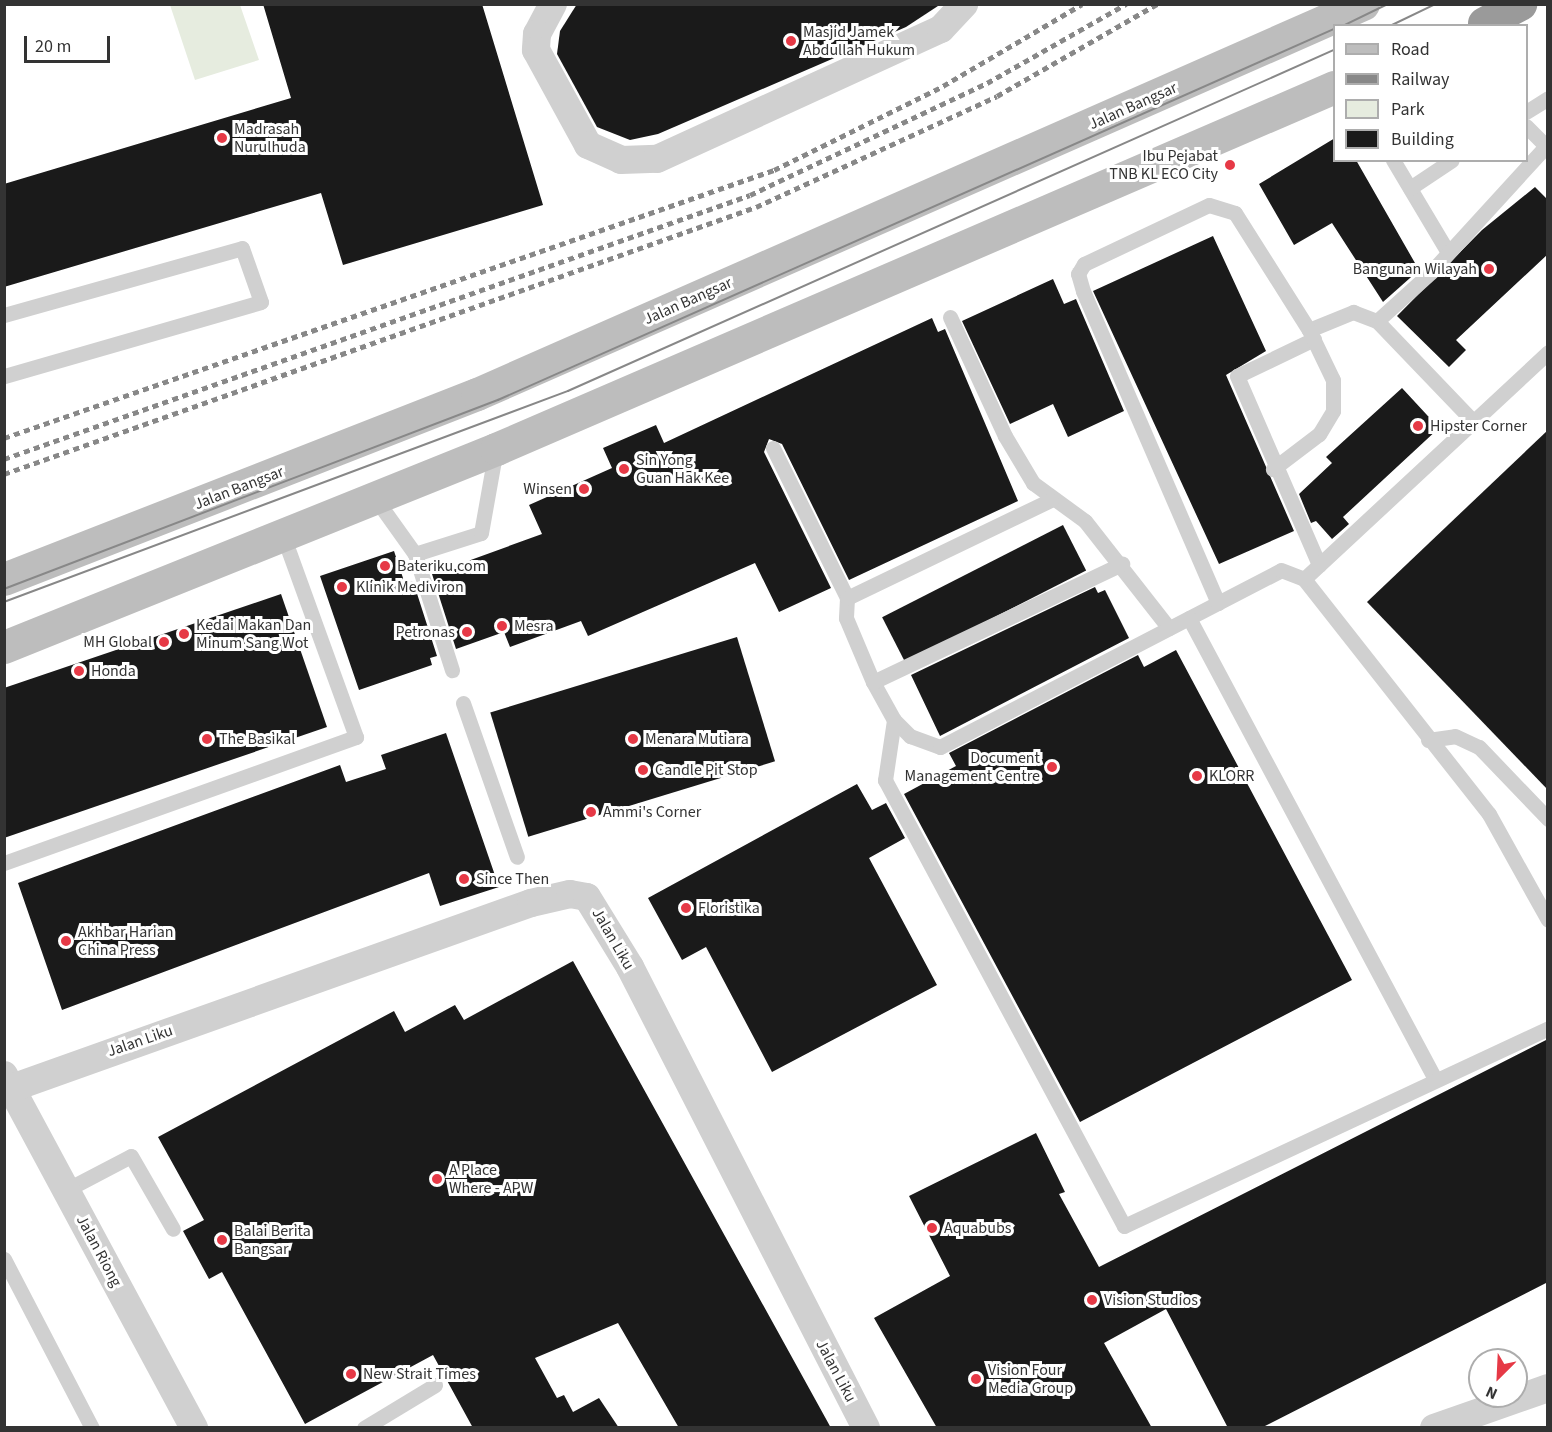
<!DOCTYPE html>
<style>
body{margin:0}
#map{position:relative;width:1552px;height:1432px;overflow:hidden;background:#fff;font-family:"Source Sans 3",sans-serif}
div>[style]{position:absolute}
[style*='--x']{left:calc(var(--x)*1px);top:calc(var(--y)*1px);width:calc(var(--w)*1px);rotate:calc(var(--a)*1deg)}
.green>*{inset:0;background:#e6ecdf}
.building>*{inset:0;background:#1a1a1a;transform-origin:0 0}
.service>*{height:15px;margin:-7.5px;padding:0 7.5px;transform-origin:7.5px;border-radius:7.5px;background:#d0d0d0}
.minor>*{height:28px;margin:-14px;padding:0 14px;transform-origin:14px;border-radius:14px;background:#d0d0d0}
.secondary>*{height:33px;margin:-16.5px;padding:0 16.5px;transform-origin:16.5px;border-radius:16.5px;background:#bdbdbd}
.motorway>*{height:33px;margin:-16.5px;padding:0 16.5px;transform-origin:16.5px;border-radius:16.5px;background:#9a9a9a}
.tram>*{height:1.5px;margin:-0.75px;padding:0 0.75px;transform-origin:0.75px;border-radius:0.75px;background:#888}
.rail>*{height:4.5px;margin-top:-2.25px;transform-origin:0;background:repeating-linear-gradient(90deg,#888 0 6px,transparent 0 10.5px)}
.dots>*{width:16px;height:16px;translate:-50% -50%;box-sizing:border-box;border:3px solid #fff;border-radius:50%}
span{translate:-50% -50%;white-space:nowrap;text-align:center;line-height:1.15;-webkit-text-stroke:6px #fff;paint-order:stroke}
.poi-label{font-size:16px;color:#333}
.left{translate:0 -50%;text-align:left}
.right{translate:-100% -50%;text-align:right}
.street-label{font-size:16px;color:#333}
.frame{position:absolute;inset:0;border:6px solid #333;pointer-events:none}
.legend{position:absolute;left:1333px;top:24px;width:195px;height:138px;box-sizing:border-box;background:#fff;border:2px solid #adadad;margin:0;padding:8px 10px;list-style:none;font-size:18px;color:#333}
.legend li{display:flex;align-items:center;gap:12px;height:30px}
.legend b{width:30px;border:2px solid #adadad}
.north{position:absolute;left:1468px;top:1348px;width:60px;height:60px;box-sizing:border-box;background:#fff;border:2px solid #adadad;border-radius:50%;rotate:204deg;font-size:16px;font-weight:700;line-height:24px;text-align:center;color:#333}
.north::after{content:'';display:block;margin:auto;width:21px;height:27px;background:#e63946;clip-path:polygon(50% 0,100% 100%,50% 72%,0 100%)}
.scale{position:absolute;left:24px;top:36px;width:86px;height:27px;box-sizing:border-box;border:3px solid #333;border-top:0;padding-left:8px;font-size:18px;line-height:21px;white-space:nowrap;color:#333;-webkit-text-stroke:4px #fff;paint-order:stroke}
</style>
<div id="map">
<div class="green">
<div style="clip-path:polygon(170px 5px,240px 5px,259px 60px,195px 80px)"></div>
</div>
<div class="building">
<div style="clip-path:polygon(263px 4px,482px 4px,543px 205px,343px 265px,321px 193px,4px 287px,4px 184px,291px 98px)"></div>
<div style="clip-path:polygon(577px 4px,941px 4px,906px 27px,658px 134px,630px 140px,597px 127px,557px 54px,560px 31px)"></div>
<div style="clip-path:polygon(1335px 138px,1335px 160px,1356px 160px,1419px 270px,1383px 302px,1332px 223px,1294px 245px,1259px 184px)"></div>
<div style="clip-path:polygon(1535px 187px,1548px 200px,1548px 254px,1456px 340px,1466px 350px,1449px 367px,1397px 316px,1482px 230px)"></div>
<div style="clip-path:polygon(1213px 236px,1266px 351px,1226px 375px,1294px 531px,1219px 564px,1093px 291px)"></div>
<div style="clip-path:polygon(1053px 279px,1064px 304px,1076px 299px,1124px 411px,1068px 437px,1053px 404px,1010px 424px,962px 321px)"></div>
<div style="clip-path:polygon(932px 318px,938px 332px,945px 329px,1018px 501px,849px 580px,782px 444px,769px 439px,764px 452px,831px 588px,779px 612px,755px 563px,588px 636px,581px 621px,510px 647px,504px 632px,456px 649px,432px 574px,542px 534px,529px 505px,612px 468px,603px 448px,656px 425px,664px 443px)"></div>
<div style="clip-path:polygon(1402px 388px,1439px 428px,1343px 517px,1349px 524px,1332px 539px,1316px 521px,1311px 523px,1299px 494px,1332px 463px,1326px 457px)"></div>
<div style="clip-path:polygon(1548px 430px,1548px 790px,1367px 602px)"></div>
<div style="left:1063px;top:525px;width:51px;height:203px;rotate:63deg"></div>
<div style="clip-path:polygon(394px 551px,405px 584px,413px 581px,437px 656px,430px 658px,432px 665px,359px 690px,320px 576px)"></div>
<div style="clip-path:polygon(1095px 587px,1098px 593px,1105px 590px,1129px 638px,940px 736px,911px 675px)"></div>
<div style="clip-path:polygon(281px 594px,327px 727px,4px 838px,4px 688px)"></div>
<div style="left:737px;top:637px;width:130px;height:258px;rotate:73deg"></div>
<div style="clip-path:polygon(1176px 650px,1352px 980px,1080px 1122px,904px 794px,956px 766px,949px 753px,1138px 655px,1144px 667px)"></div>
<div style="clip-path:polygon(446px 733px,499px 887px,440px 906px,429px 873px,62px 1010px,18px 883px,340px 765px,346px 782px,386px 769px,381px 755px)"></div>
<div style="clip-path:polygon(857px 784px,872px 810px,886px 803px,905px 838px,869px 858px,937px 985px,772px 1072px,706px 947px,682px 960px,648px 898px)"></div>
<div style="clip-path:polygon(573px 961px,831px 1428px,679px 1428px,618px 1323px,535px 1358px,557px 1398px,564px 1395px,573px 1412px,599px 1398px,619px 1428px,473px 1428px,433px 1355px,305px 1424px,222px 1272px,209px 1279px,183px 1231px,204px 1220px,158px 1137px,394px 1011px,405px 1032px,455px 1005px,464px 1020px)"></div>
<div style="clip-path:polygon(1548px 1039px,1548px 1282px,1261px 1428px,1228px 1428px,1166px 1309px,1104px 1343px,1152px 1428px,937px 1428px,874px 1318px,950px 1276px,909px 1196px,1036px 1133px,1065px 1192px,1059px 1194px,1099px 1267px)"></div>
</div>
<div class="service">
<div style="--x:1526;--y:112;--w:26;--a:-32"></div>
<div style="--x:1526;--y:126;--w:31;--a:45"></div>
<div style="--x:1393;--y:160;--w:104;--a:59.2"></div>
<div style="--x:1410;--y:188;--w:50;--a:-33.7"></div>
<div style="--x:4;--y:315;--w:247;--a:-15.7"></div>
<div style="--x:242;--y:248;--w:57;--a:70.6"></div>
<div style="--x:261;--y:302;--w:267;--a:163.9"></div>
<div style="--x:950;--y:317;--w:131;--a:65.2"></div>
<div style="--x:1005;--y:436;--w:55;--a:59.2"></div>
<div style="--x:1033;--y:483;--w:64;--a:36.2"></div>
<div style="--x:1085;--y:521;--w:136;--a:51.9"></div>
<div style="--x:1377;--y:321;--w:73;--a:-42.2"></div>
<div style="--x:1431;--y:272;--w:171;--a:-47.6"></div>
<div style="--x:1309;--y:330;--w:48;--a:-22.2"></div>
<div style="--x:1353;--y:312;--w:26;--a:21"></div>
<div style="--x:1377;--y:321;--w:139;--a:46.2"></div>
<div style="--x:1314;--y:339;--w:85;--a:154.3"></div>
<div style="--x:1237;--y:376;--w:206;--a:66.5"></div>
<div style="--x:773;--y:448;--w:167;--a:63.7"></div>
<div style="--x:847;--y:598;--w:20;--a:93"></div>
<div style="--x:846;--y:618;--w:69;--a:67.1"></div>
<div style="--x:873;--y:682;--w:43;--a:61.1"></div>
<div style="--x:894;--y:720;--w:23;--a:45"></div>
<div style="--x:910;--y:736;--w:32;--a:20"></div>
<div style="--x:940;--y:747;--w:384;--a:-27.4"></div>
<div style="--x:1281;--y:570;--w:25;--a:21"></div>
<div style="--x:1304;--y:579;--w:299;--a:51.8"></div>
<div style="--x:1489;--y:814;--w:121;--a:60.9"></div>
<div style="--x:375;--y:498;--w:69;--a:54.5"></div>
<div style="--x:415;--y:554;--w:69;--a:-17.7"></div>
<div style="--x:481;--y:533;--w:85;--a:-79.9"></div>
<div style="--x:415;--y:554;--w:122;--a:72.3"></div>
<div style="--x:1304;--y:579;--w:333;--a:-42.9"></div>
<div style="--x:847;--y:598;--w:226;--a:-25.7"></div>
<div style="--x:1218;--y:603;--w:340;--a:-113.4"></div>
<div style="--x:1083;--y:291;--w:18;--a:-106"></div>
<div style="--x:1078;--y:274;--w:12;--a:-59"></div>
<div style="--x:1084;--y:264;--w:138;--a:-25.3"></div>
<div style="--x:1209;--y:205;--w:27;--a:17"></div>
<div style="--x:1235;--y:213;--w:138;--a:57.7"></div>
<div style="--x:1309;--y:330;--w:55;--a:64.4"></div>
<div style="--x:1333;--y:380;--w:31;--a:90"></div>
<div style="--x:1333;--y:411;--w:27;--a:121"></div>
<div style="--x:1319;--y:434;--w:58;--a:142.7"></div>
<div style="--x:1189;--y:618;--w:523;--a:61.91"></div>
<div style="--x:873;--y:682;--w:276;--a:-25.4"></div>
<div style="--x:463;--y:703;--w:163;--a:70.7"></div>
<div style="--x:894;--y:720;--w:61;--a:98.5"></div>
<div style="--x:885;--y:780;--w:506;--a:61.81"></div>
<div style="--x:1124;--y:1226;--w:468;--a:-25"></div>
<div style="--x:1428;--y:740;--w:27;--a:-8"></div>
<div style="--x:1455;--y:736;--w:26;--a:25"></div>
<div style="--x:1479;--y:747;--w:100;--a:46.2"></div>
<div style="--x:4;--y:863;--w:374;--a:-19.7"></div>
<div style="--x:356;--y:737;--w:215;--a:-109.9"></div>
<div style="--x:66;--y:1190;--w:73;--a:-27.6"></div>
<div style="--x:131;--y:1156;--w:84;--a:60.1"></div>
<div style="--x:4;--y:1259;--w:191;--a:62.5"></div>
<div style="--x:364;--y:1428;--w:83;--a:-31.2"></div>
</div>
<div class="minor">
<div style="--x:553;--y:4;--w:34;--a:118"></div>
<div style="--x:537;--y:34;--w:16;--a:94"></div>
<div style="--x:536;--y:50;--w:108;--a:61.3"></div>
<div style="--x:588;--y:145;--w:36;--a:24"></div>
<div style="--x:621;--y:160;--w:36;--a:-2"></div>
<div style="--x:657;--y:159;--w:312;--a:-24.6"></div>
<div style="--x:941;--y:29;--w:34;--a:-47"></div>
<div style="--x:4;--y:1075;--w:401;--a:61.7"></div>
<div style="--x:12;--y:1088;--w:551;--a:-19.62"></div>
<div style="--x:531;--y:903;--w:40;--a:-13"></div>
<div style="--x:570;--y:894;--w:17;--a:10"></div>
<div style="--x:587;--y:897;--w:82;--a:58.4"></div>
<div style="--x:630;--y:967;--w:518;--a:62.89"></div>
<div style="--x:1434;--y:1428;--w:121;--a:-19.3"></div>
</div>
<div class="secondary">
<div style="--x:4;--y:579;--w:508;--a:-21.36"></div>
<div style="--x:477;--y:394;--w:968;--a:-23.76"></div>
<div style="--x:4;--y:647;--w:530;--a:-21.92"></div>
<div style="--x:496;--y:449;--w:913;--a:-23.36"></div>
</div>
<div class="motorway">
<div style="--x:1484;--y:23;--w:41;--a:-27.8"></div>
</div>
<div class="tram">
<div style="--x:1343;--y:26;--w:50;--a:-26.1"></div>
<div style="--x:1390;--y:26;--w:51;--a:-25.6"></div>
<div style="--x:4;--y:589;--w:529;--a:-20.94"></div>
<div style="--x:498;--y:400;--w:915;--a:-23.93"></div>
<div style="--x:4;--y:602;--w:602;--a:-20.51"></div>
<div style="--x:568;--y:391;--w:838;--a:-24"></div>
</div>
<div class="rail">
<div style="--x:4;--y:438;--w:815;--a:-19.19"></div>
<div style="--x:774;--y:170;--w:189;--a:-26.4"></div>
<div style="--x:943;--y:86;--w:161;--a:-30.5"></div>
<div style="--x:4;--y:459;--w:791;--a:-19.49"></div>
<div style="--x:750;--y:195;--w:262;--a:-25.3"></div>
<div style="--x:987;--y:83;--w:160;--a:-29.6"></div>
<div style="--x:4;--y:474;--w:798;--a:-19.55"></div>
<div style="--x:756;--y:207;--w:265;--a:-24.7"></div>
<div style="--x:997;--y:96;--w:185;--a:-29.9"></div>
</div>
<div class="dots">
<div style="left:791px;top:41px;background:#e63946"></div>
<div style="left:222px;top:138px;background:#e63946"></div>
<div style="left:1230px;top:165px;background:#e63946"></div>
<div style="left:1489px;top:269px;background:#e63946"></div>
<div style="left:1418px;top:426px;background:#e63946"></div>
<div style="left:624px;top:469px;background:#e63946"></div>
<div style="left:584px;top:489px;background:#e63946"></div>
<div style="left:385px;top:566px;background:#e63946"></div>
<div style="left:342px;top:587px;background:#e63946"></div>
<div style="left:502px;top:626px;background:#e63946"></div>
<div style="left:467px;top:632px;background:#e63946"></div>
<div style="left:184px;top:634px;background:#e63946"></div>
<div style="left:164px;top:642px;background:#e63946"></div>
<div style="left:79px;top:671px;background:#e63946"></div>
<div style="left:207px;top:739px;background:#e63946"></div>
<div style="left:633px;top:739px;background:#e63946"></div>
<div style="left:1052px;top:767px;background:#e63946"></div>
<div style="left:643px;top:770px;background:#e63946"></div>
<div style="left:1197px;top:776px;background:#e63946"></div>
<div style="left:591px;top:812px;background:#e63946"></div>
<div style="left:464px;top:879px;background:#e63946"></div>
<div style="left:686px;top:908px;background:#e63946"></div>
<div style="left:66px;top:941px;background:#e63946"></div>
<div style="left:437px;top:1179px;background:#e63946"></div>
<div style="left:932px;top:1228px;background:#e63946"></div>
<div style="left:222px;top:1240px;background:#e63946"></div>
<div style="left:1092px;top:1300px;background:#e63946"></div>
<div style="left:351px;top:1374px;background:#e63946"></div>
<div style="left:976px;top:1379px;background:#e63946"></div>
</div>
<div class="poi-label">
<span class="left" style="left:803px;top:41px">Masjid Jamek<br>Abdullah Hukum</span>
<span class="left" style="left:234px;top:138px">Madrasah<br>Nurulhuda</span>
<span class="right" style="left:1218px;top:165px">Ibu Pejabat<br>TNB KL ECO City</span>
<span class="right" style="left:1477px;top:269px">Bangunan Wilayah</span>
<span class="left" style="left:1430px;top:426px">Hipster Corner</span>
<span class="left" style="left:636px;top:469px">Sin Yong<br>Guan Hak Kee</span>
<span class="right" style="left:572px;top:489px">Winsen</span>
<span class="left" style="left:397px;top:566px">Bateriku.com</span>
<span class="left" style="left:356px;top:587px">Klinik Mediviron</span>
<span class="left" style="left:196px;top:634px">Kedai Makan Dan<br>Minum Sang Wot</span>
<span class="left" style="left:514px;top:626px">Mesra</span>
<span class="right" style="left:455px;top:632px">Petronas</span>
<span class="right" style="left:152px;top:642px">MH Global</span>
<span class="left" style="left:91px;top:671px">Honda</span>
<span class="left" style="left:219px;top:739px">The Basikal</span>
<span class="left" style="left:645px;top:739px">Menara Mutiara</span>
<span class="right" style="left:1040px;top:767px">Document<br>Management Centre</span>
<span class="left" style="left:655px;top:770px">Candle Pit Stop</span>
<span class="left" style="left:1209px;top:776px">KLORR</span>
<span class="left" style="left:603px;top:812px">Ammi's Corner</span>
<span class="left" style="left:476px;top:879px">Since Then</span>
<span class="left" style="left:698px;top:908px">Floristika</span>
<span class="left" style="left:78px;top:941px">Akhbar Harian<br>China Press</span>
<span class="left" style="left:449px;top:1179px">A Place<br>Where - APW</span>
<span class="left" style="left:944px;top:1228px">Aquabubs</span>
<span class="left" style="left:234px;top:1240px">Balai Berita<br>Bangsar</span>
<span class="left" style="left:1104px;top:1300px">Vision Studios</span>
<span class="left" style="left:988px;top:1379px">Vision Four<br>Media Group</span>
<span class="left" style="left:363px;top:1374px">New Strait Times</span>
</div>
<div class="street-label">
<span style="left:1133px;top:106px;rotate:-24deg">Jalan Bangsar</span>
<span style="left:688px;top:301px;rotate:-24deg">Jalan Bangsar</span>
<span style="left:239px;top:488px;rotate:-21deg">Jalan Bangsar</span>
<span style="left:613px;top:939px;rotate:60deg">Jalan Liku</span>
<span style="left:140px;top:1041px;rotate:-19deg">Jalan Liku</span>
<span style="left:99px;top:1251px;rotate:62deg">Jalan Riong</span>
<span style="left:836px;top:1371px;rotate:62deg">Jalan Liku</span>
</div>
<div class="frame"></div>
<ul class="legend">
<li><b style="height:8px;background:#bdbdbd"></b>Road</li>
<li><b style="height:8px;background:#888"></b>Railway</li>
<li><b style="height:16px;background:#e6ecdf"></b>Park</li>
<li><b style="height:16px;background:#1a1a1a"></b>Building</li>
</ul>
<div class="north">N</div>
<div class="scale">20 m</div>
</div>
